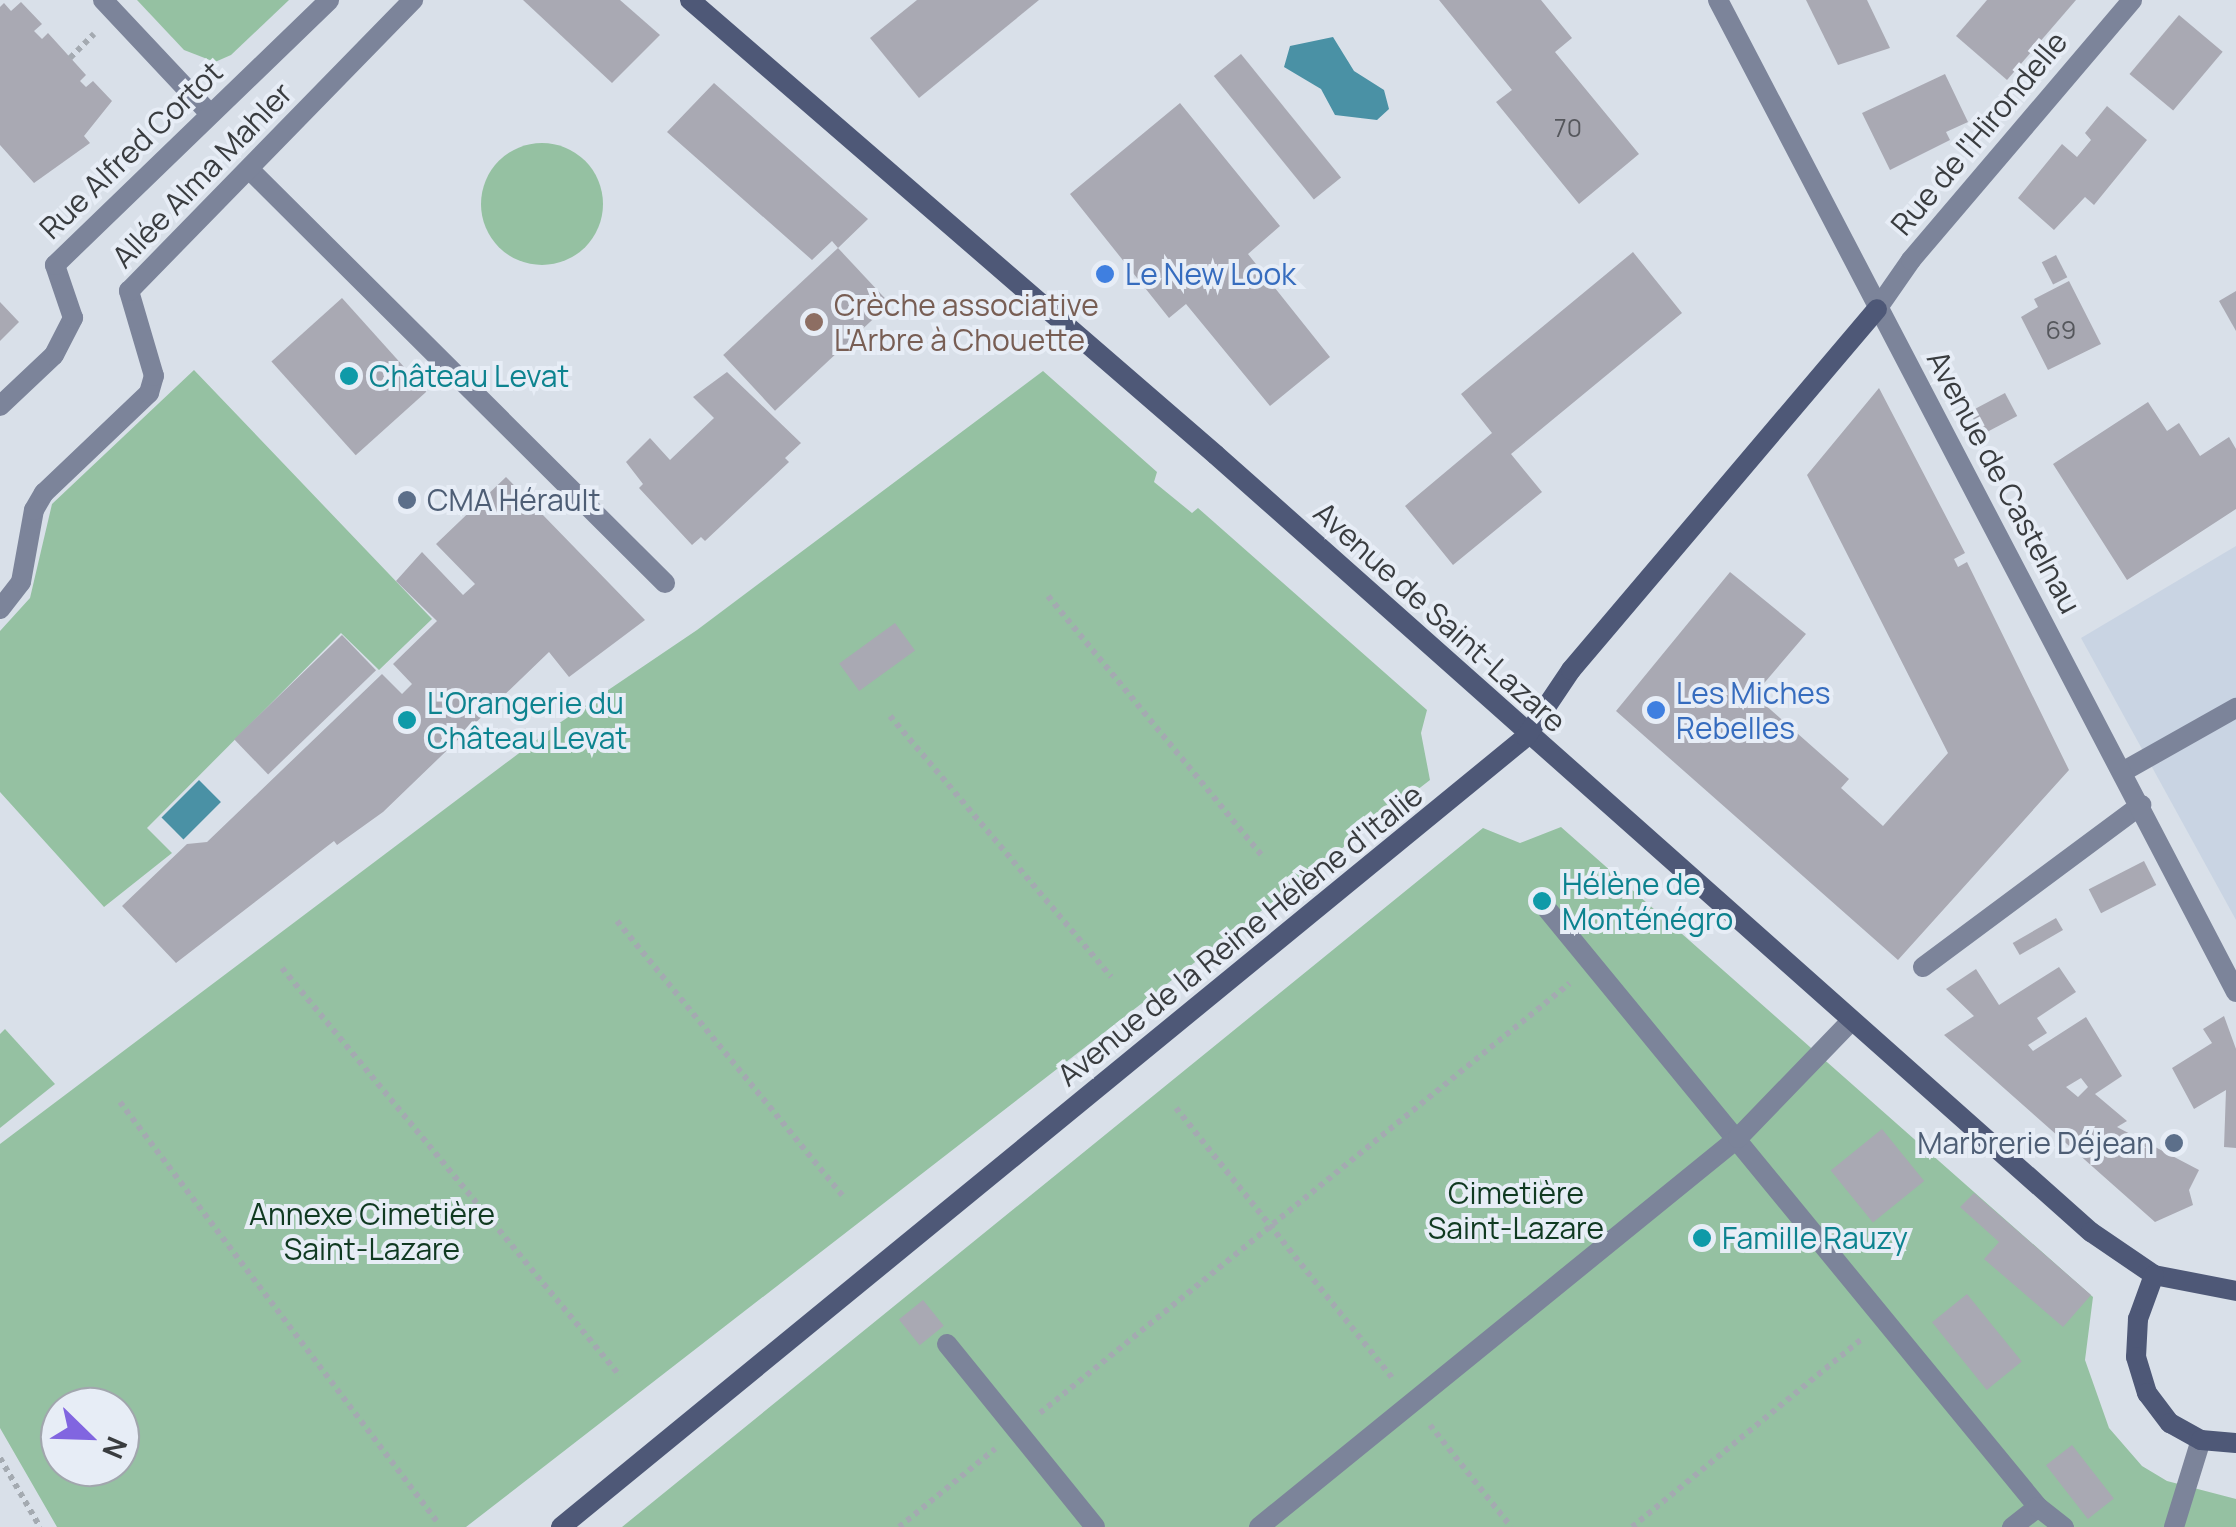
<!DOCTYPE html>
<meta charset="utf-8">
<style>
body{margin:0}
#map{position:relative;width:2236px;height:1527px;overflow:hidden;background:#d9e0e9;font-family:Manrope,sans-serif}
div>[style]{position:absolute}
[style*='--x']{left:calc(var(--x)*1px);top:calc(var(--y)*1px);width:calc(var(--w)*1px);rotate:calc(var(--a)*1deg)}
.built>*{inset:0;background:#c9d4e3}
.green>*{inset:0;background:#95c1a2}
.round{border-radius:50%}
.water>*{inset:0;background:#4a91a5;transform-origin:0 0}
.building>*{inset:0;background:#a9a9b3;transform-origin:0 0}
.path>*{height:6px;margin-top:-3px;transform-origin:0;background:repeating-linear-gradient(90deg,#a4aab1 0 5px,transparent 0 10px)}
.lane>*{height:20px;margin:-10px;padding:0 10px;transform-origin:10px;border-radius:10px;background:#7c849a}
.street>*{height:20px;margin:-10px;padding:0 10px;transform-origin:10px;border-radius:10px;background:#7c849a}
.secondary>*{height:20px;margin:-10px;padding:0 10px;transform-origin:10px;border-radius:10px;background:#4e5877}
.dots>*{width:28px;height:28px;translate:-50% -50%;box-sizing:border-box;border:5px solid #e7edf6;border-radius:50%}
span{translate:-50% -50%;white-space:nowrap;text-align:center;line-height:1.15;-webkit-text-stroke:8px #e7edf6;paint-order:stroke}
.number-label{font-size:25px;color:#55575c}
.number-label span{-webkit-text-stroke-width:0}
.street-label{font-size:30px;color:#393c3f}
.shop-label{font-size:30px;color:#366cbe}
.left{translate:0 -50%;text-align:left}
.education-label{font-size:30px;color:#785e54}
.culture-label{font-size:30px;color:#0d838f}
.service-label{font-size:30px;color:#4e5e75}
.right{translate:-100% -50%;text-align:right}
.park-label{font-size:30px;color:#103a21}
.north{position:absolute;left:40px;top:1387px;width:100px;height:100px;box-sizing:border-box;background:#e7edf6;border:2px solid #a1a6ad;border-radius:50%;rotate:113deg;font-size:28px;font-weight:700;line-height:40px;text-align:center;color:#393c3f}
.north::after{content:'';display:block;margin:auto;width:35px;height:45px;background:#8165e0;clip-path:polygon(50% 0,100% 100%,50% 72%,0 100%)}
</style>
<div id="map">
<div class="built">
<div style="clip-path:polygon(2236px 546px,2236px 920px,2081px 638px)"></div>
</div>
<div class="green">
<div style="clip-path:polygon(137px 0,289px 0,231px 55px,215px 62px,184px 50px)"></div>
<div class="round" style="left:481px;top:143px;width:122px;height:122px"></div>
<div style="clip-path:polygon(194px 370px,432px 619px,379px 670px,341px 633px,147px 828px,172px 853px,104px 907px,0 792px,0 631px,30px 598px,52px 504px)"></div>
<div style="clip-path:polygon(evenodd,1043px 371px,1157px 472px,1154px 482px,1192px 513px,1198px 508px,1427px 710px,1421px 733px,1430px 780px,466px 1527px,57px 1527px,0 1428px,0 1144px,555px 726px,697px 630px,1043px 371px,60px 1407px,120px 1407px,120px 1467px,60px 1467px,60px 1407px)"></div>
<div style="clip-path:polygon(1561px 827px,2093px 1297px,2085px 1360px,2109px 1428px,2142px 1466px,2167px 1481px,2236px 1499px,2236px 1527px,622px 1527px,1483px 828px,1520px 843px)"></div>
<div style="clip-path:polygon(5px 1029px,55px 1084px,0 1128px,0 1034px)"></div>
</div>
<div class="water">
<div style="clip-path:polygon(1333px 37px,1354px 71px,1384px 90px,1389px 109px,1377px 120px,1335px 115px,1321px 89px,1284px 67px,1290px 46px)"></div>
<div style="left:199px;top:780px;width:31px;height:53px;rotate:45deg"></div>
</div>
<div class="building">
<div style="clip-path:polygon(523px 0,620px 0,660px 35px,612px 83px)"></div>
<div style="clip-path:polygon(917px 0,1039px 0,919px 98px,870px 38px)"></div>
<div style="clip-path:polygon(1439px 0,1541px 0,1572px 38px,1555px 52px,1639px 154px,1579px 204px,1496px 102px,1512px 90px)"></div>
<div style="clip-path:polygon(1806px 0,1867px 0,1890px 48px,1838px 65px)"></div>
<div style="clip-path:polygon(1987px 0,2076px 0,2007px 80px,1956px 36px)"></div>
<div style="clip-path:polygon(21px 2px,42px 24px,34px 31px,42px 39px,48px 33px,86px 75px,80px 81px,86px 87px,93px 81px,112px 101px,84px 136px,90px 143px,34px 183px,0 145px,0 7px,4px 3px,11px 11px)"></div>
<div style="left:2179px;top:15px;width:57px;height:77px;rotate:40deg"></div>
<div style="left:1241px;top:54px;width:159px;height:35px;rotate:51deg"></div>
<div style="clip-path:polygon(1945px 74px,1968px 122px,1946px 132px,1950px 140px,1890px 170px,1862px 113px)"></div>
<div style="clip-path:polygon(714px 83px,868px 219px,838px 248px,832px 241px,812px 260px,667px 132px)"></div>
<div style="clip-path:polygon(1180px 103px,1280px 226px,1248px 254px,1330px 357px,1270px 406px,1186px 304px,1169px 318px,1070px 194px)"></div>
<div style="clip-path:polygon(2107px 106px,2147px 140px,2094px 205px,2085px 197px,2054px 230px,2018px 198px,2062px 144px,2077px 157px,2091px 140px,2085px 133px)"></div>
<div style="left:838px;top:248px;width:76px;height:157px;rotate:47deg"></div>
<div style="clip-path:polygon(1633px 252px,1682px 313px,1511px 454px,1542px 492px,1453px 565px,1405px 506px,1492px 433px,1461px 394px)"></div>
<div style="left:2056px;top:255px;width:25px;height:16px;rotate:63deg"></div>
<div style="clip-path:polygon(2069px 281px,2101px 344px,2048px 370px,2021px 317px,2038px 307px,2034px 299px)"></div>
<div style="clip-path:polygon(2236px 291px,2236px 331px,2219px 301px)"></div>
<div style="left:342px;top:298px;width:126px;height:95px;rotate:48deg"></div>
<div style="clip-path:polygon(0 302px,19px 322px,0 341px)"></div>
<div style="clip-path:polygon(727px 372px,801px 443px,785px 458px,789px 462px,705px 541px,701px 537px,692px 545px,639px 488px,643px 484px,626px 462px,650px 438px,670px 460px,714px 418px,693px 397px)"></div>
<div style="clip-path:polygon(1879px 388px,1965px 553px,1954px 559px,1958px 567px,1967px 562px,2069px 770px,1898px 960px,1616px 711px,1730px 572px,1806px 634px,1754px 695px,1849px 779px,1841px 788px,1883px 826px,1948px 753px,1807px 475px)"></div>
<div style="left:2005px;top:393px;width:26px;height:40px;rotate:62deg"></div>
<div style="clip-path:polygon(2148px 402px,2167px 431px,2179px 423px,2200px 456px,2229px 437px,2236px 449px,2236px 509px,2127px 580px,2053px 464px)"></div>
<div style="clip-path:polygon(506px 477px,645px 620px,569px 677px,549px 652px,383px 812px,337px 845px,334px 841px,176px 963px,122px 906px,187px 844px,207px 842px,382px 674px,402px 694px,412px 684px,393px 664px,437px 621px,396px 581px,422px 552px,463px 595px,475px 584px,436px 544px)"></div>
<div style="left:895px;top:623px;width:34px;height:69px;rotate:54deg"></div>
<div style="left:342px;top:635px;width:49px;height:150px;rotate:46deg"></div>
<div style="left:2144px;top:861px;width:27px;height:62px;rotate:63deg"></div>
<div style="left:2056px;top:918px;width:14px;height:50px;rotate:60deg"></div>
<div style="clip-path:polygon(evenodd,2059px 967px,2076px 992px,2037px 1018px,2047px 1033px,2028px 1045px,2033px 1051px,2086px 1017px,2122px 1076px,2095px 1094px,2127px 1121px,2117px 1127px,2199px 1170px,2189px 1190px,2193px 1205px,2155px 1222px,1944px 1035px,1974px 1016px,1946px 989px,1976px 969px,1999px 1005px,2059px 967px,2081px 1078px,2088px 1087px,2078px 1097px,2066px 1087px,2081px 1078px)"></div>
<div style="clip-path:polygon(2224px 1016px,2236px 1049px,2236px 1148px,2224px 1147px,2226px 1090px,2194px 1109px,2172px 1068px,2212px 1043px,2203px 1029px)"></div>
<div style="left:1882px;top:1129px;width:67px;height:66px;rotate:51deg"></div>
<div style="clip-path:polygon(1974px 1193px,2091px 1295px,2063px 1327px,1984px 1259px,1999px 1242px,1960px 1207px)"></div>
<div style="left:1967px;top:1294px;width:87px;height:45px;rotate:51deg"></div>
<div style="left:923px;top:1300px;width:33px;height:31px;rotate:51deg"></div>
<div style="left:2072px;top:1445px;width:68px;height:33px;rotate:52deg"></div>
</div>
<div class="path">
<div style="--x:70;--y:58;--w:34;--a:-45"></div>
<div style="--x:1048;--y:596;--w:337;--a:50.5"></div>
<div style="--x:890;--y:716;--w:342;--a:49.7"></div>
<div style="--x:617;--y:921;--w:355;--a:50.6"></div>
<div style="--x:282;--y:968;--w:530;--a:50.36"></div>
<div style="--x:120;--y:1102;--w:528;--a:52.93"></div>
<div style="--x:1176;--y:1108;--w:349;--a:51.3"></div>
<div style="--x:1040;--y:1413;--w:682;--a:-39.05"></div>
<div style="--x:1430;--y:1425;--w:130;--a:51.5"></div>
<div style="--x:0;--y:1458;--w:80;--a:59.9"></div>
<div style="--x:899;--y:1527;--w:124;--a:-39.1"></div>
<div style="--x:1632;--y:1527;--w:298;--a:-39.3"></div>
</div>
<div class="lane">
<div style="--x:249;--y:169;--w:587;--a:44.86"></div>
<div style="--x:2124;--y:771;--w:129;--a:-29.4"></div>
<div style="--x:1547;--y:909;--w:774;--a:50.61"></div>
<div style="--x:2038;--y:1507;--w:33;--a:142"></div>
<div style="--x:1923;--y:967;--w:272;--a:-36.6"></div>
<div style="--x:947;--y:1344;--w:235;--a:51"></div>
<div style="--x:2038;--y:1507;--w:33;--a:38"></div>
<div style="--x:1259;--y:1527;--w:617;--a:-39.08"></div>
<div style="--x:1738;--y:1138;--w:161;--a:-46"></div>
<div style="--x:2174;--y:1527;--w:91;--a:-72.8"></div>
</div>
<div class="street">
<div style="--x:103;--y:0;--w:156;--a:46.8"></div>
<div style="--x:1718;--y:0;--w:1119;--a:62.43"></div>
<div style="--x:1877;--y:309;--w:60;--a:-55.2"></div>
<div style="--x:1911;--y:260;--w:341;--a:-49.6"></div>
<div style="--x:0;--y:406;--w:74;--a:-43.4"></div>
<div style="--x:54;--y:355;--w:42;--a:-62.8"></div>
<div style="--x:73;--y:318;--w:56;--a:-108.8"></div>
<div style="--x:55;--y:265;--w:381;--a:-44"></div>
<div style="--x:0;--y:609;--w:34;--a:-52"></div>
<div style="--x:21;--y:582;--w:73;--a:-79.8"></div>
<div style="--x:34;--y:510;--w:20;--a:-60"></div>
<div style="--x:44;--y:493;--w:145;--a:-43.6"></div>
<div style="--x:149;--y:393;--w:18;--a:-74"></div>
<div style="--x:154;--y:376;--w:89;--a:-106.4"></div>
<div style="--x:129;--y:291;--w:407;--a:-45.7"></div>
</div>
<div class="secondary">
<div style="--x:690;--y:0;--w:695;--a:40.86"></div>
<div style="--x:1216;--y:455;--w:1170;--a:41.61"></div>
<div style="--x:2091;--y:1232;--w:76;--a:34.3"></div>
<div style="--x:2154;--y:1275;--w:84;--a:11"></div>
<div style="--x:2154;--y:1275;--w:47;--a:110"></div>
<div style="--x:2138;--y:1319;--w:38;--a:93"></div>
<div style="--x:2136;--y:1357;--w:38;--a:73"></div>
<div style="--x:2147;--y:1393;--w:38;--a:53"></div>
<div style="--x:2170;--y:1423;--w:35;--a:29"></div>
<div style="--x:2201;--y:1440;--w:35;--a:5"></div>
<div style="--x:561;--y:1527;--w:1247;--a:-39.31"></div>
<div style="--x:1526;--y:737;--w:81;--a:-56.1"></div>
<div style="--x:1571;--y:670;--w:473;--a:-49.7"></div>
</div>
<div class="dots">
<div style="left:1105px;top:274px;background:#3f7fe0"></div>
<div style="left:814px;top:322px;background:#8d6e63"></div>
<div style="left:349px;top:376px;background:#0f9aa8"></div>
<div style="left:407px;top:500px;background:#5c6f8a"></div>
<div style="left:1656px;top:710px;background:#3f7fe0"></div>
<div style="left:407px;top:720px;background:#0f9aa8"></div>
<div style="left:1542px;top:901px;background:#0f9aa8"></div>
<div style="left:2174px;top:1143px;background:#5c6f8a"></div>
<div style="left:1702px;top:1238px;background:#0f9aa8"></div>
</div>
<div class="number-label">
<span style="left:1568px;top:128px">70</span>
<span style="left:2061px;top:330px">69</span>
</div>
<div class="street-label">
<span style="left:1979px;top:133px;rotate:-50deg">Rue de l'Hirondelle</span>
<span style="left:131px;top:150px;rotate:-44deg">Rue Alfred Cortot</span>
<span style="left:202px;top:175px;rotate:-46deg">Allée Alma Mahler</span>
<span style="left:2004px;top:482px;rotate:62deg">Avenue de Castelnau</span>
<span style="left:1440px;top:617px;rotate:42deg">Avenue de Saint-Lazare</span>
<span style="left:1240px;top:935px;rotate:-39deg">Avenue de la Reine Hélène d'Italie</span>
</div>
<div class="shop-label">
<span class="left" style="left:1125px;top:274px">Le New Look</span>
<span class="left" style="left:1676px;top:710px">Les Miches<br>Rebelles</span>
</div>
<div class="education-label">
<span class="left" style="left:834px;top:322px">Crèche associative<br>L'Arbre à Chouette</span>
</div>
<div class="culture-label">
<span class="left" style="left:369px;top:376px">Château Levat</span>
<span class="left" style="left:427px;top:720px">L'Orangerie du<br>Château Levat</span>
<span class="left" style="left:1562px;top:901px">Hélène de<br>Monténégro</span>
<span class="left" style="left:1722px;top:1238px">Famille Rauzy</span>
</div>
<div class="service-label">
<span class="left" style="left:427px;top:500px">CMA Hérault</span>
<span class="right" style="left:2154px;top:1143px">Marbrerie Déjean</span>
</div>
<div class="park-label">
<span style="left:1516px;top:1210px">Cimetière<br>Saint-Lazare</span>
<span style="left:372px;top:1231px">Annexe Cimetière<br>Saint-Lazare</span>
</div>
<div class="north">N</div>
</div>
